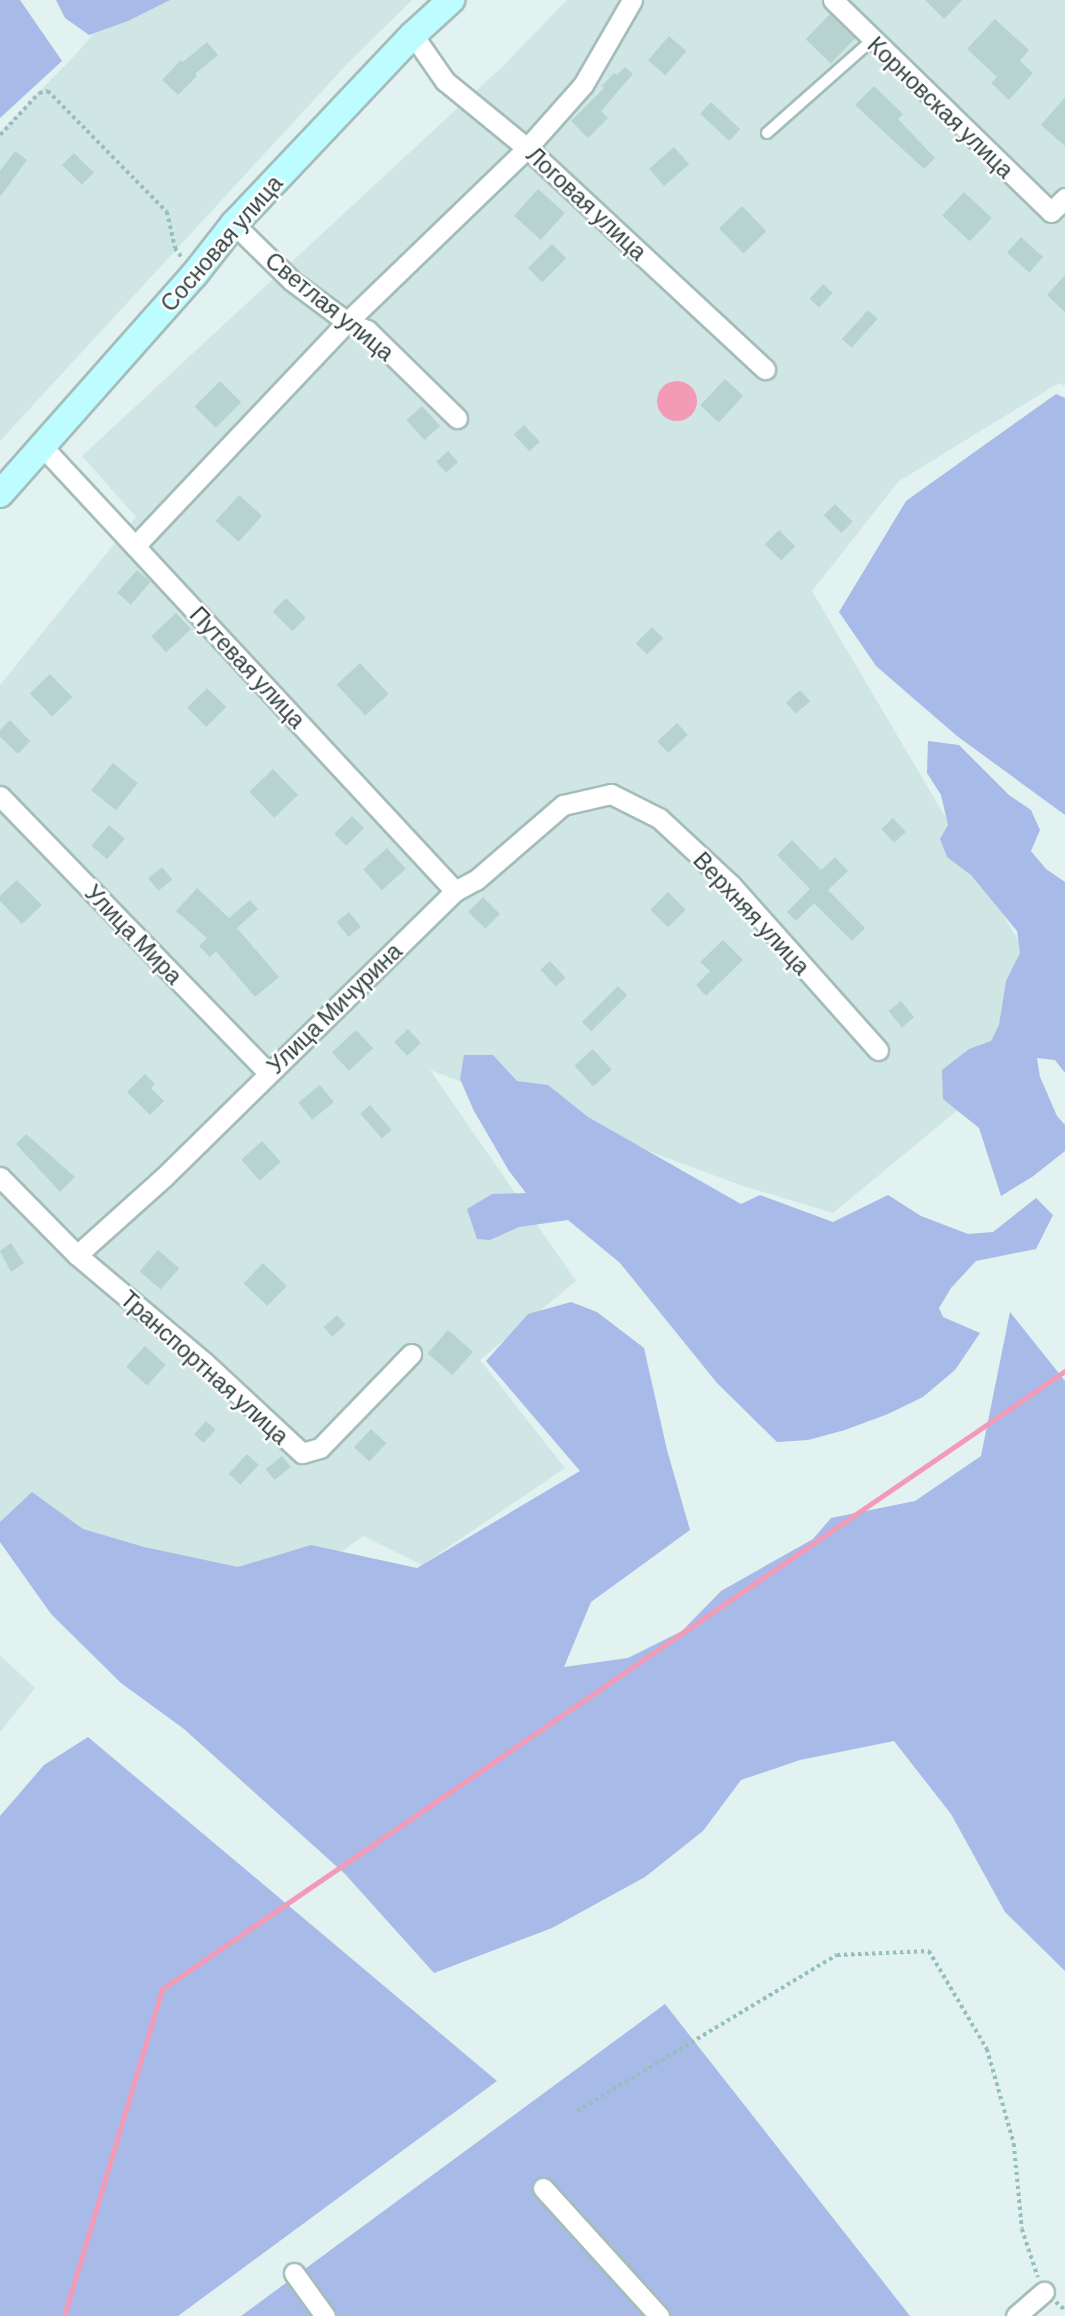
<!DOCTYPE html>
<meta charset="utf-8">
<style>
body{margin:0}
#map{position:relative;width:1065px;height:2316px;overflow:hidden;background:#e1f2f1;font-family:Barlow,sans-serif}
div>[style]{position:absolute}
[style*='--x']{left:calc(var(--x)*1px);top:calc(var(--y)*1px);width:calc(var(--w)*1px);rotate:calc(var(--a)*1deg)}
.residential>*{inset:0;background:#cfe6e5}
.green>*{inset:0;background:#a8bae8}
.water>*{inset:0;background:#f29ab6}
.round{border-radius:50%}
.stream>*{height:5px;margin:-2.5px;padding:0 2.5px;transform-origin:2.5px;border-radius:2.5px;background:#f29ab6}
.building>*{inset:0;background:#b7d3d0;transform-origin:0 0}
.path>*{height:3.5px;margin-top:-1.75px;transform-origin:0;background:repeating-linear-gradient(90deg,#95bfbc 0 3.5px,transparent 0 7px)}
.roads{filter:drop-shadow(2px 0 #a4bdbb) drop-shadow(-2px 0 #a4bdbb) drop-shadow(0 2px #a4bdbb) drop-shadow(0 -2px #a4bdbb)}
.lane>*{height:10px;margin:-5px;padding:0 5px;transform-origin:5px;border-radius:5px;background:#fff}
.street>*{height:19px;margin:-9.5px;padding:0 9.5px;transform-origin:9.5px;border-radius:9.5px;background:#fff}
.secondary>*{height:26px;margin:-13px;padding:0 13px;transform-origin:13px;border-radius:13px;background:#befdff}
span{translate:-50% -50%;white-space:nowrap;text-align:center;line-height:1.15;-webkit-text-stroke:5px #fff;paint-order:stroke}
.street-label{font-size:23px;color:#324341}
</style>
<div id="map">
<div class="residential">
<div style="clip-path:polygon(122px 0,412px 0,347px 64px,0 441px,0 132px,77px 53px)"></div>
<div style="clip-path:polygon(567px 0,1065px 0,1065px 386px,1059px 383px,899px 481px,812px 591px,1038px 974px,971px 1099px,833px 1213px,740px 1185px,430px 1070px,576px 1281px,480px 1360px,565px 1468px,422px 1565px,363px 1536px,168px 1681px,0 1525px,0 685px,136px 517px,82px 456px,503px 66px)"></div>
<div style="clip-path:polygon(0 1655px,35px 1688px,0 1732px)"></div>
</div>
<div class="green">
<div style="clip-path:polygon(0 0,20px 0,62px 61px,0 118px)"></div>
<div style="clip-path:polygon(56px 0,170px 0,128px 21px,89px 35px,65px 18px)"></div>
<div style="clip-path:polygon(1056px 394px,1065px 398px,1065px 815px,957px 736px,876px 666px,839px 612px,906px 501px)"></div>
<div style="clip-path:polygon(928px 741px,959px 745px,1009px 795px,1031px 810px,1040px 830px,1031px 851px,1046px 869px,1065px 882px,1065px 1073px,1055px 1060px,1037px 1058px,1040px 1077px,1057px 1116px,1065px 1125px,1065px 1151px,1032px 1177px,1001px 1196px,979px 1128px,943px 1099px,942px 1070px,969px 1049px,991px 1041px,999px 1025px,1006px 981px,1020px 953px,1017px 931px,971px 875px,947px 857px,940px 839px,948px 825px,941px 795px,927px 773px)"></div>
<div style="clip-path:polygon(464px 1055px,493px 1055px,517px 1081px,548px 1085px,588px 1117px,741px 1204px,760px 1195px,833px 1222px,888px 1195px,921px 1216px,968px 1234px,993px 1232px,1036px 1198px,1053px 1215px,1036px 1249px,976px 1261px,951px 1288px,939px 1308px,943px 1317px,980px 1333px,955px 1370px,923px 1397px,888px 1414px,845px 1430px,808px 1440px,777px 1442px,717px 1383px,620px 1263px,568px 1220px,519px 1227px,490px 1240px,477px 1239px,467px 1209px,492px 1194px,526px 1193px,509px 1171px,474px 1111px,460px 1079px)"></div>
<div style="clip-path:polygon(571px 1302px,597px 1312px,644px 1348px,667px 1450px,690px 1530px,591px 1602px,564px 1667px,628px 1658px,682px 1631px,721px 1591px,813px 1539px,831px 1518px,915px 1501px,981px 1456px,1010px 1312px,1065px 1381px,1065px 1971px,1005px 1912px,951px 1814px,894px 1741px,800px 1760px,741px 1780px,703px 1831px,645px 1877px,552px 1928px,434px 1973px,345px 1874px,184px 1729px,121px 1683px,51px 1614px,0 1542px,0 1522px,32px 1492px,83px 1529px,144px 1547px,238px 1567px,311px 1545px,417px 1568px,580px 1471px,486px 1361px,528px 1314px)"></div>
<div style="clip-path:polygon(88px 1737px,497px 2081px,178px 2316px,0 2316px,0 1816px,44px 1765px)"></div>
<div style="clip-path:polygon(665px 2004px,910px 2316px,241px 2316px)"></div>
</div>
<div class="water">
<div class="round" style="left:657px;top:381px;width:40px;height:40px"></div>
</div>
<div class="stream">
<div style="--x:64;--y:2316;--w:341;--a:-73.3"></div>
<div style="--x:162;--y:1989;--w:1094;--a:-34.39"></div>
</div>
<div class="building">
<div style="clip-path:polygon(925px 0,962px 0,944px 19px)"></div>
<div style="left:830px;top:14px;width:35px;height:35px;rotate:44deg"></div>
<div style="clip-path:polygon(995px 19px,1029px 50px,1020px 61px,1033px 73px,1009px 100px,991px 83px,997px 77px,967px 49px)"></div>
<div style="left:669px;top:36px;width:23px;height:32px;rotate:41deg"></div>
<div style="clip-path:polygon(207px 42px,218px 55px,195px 74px,197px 76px,178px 95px,162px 80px,181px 60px,183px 62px)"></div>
<div style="clip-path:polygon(625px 67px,633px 74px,601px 111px,608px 118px,588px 138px,571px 121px,604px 88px,602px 86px,614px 73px,617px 75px)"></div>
<div style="clip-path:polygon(874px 86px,903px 114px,898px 119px,935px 158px,924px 169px,855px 105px)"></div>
<div style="clip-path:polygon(1065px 97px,1065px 146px,1041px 125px)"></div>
<div style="left:711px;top:102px;width:40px;height:16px;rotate:43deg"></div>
<div style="left:674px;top:147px;width:23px;height:33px;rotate:49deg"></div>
<div style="clip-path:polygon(15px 151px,27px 160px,0 197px,0 171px)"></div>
<div style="left:74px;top:153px;width:28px;height:17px;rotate:45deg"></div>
<div style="left:538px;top:189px;width:36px;height:36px;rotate:42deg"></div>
<div style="left:964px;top:192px;width:38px;height:32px;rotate:43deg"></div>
<div style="left:742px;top:206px;width:35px;height:32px;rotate:46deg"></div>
<div style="left:1021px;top:237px;width:30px;height:21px;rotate:42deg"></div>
<div style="left:552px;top:244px;width:20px;height:34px;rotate:45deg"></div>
<div style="clip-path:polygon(1065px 275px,1065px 312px,1047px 295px)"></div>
<div style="left:823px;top:284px;width:13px;height:20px;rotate:42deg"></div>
<div style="left:868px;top:310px;width:13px;height:39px;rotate:42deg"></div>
<div style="left:725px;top:379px;width:25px;height:36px;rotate:43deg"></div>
<div style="left:220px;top:381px;width:30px;height:36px;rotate:45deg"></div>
<div style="left:422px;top:406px;width:27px;height:21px;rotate:48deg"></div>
<div style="left:524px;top:425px;width:23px;height:14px;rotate:47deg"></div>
<div style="left:448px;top:451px;width:15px;height:16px;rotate:48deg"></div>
<div style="left:239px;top:495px;width:31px;height:35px;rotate:42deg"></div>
<div style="left:835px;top:504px;width:25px;height:16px;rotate:45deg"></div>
<div style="left:779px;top:530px;width:23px;height:20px;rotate:45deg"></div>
<div style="left:137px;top:570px;width:18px;height:30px;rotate:41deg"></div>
<div style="left:286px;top:598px;width:28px;height:19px;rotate:45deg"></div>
<div style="left:176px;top:613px;width:22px;height:34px;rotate:47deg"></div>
<div style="left:652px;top:627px;width:16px;height:23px;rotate:45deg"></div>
<div style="left:360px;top:663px;width:42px;height:32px;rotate:47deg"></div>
<div style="left:50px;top:674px;width:32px;height:28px;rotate:46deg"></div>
<div style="left:207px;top:688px;width:27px;height:28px;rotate:45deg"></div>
<div style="left:800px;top:690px;width:15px;height:19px;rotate:48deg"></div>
<div style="clip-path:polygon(10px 720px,30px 741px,18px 754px,0 737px,0 730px)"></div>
<div style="left:677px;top:723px;width:16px;height:27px;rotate:47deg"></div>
<div style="left:113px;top:763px;width:32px;height:35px;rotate:39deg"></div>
<div style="left:273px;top:769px;width:36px;height:33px;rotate:46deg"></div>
<div style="left:352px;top:816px;width:17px;height:25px;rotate:45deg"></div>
<div style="left:893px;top:818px;width:19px;height:16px;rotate:47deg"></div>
<div style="left:109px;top:825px;width:21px;height:27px;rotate:41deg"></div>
<div style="clip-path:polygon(792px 840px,821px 870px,835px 857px,848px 871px,828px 890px,865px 928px,852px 941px,814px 903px,796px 921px,787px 912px,810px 889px,777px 855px)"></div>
<div style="left:387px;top:848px;width:28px;height:32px;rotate:48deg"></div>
<div style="left:162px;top:867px;width:16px;height:18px;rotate:50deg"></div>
<div style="clip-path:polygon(17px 880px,42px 905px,22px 924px,0 901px,0 896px)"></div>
<div style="clip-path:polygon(197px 888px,229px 918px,250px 900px,258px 909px,237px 928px,279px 977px,255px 997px,216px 951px,210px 957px,199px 946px,207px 938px,176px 911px)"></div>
<div style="left:668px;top:892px;width:25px;height:25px;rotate:45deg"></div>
<div style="left:483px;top:897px;width:24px;height:21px;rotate:45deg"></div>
<div style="left:349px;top:912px;width:19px;height:16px;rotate:51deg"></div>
<div style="clip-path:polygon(723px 940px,743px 960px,706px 996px,696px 985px,710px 971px,700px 962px)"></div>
<div style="left:550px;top:961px;width:23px;height:13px;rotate:47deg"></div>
<div style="left:618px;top:986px;width:13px;height:51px;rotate:45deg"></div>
<div style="left:901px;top:1001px;width:21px;height:16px;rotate:51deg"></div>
<div style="left:408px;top:1029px;width:19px;height:19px;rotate:47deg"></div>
<div style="left:356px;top:1030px;width:25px;height:33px;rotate:47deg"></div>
<div style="left:593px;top:1049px;width:28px;height:25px;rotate:48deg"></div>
<div style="clip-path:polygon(145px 1074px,155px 1084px,151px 1088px,164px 1101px,150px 1115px,127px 1092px)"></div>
<div style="left:320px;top:1085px;width:22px;height:28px;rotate:51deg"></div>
<div style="left:370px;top:1105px;width:33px;height:13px;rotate:49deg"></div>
<div style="clip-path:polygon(26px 1134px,75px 1177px,60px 1192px,16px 1144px)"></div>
<div style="left:262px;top:1141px;width:28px;height:28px;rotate:48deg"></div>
<div style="clip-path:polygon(11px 1243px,24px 1263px,11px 1272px,0 1251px)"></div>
<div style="left:158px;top:1250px;width:28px;height:28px;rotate:41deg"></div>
<div style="left:263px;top:1263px;width:33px;height:28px;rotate:44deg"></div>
<div style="left:337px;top:1315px;width:13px;height:18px;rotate:48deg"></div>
<div style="left:448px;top:1330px;width:33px;height:31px;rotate:41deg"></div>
<div style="left:145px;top:1346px;width:28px;height:28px;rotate:42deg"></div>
<div style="left:206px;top:1421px;width:13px;height:18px;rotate:42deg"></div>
<div style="left:371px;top:1429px;width:21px;height:25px;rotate:43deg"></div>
<div style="left:247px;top:1454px;width:16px;height:27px;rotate:43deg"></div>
<div style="left:282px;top:1456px;width:14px;height:21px;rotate:51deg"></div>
</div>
<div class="path">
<div style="--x:0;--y:135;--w:57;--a:-47.1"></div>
<div style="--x:39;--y:93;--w:9;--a:-13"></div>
<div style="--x:48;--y:91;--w:170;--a:45.5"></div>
<div style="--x:167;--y:212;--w:37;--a:77"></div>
<div style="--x:175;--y:248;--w:12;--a:55"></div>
<div style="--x:577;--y:2111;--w:303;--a:-31"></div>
<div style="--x:837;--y:1955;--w:92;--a:-2.5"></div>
<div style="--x:929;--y:1951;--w:114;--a:59.4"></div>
<div style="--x:987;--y:2049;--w:99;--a:74.1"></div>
<div style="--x:1014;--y:2144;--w:85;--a:84.6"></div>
<div style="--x:1022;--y:2229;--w:51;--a:71.6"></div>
<div style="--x:1056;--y:2302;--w:12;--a:42"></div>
</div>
<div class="roads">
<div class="lane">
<div style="--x:767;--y:133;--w:140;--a:-41.5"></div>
</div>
<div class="street">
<div style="--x:833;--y:0;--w:304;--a:44.2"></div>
<div style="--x:1051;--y:212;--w:20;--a:-45"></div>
<div style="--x:413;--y:35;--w:56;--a:55.2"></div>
<div style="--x:445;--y:81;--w:106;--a:39.3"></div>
<div style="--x:527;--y:148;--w:325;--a:42.9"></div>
<div style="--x:234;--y:224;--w:81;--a:44.5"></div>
<div style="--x:292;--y:281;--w:69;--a:36.7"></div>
<div style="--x:347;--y:322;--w:22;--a:22"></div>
<div style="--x:367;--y:330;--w:126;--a:44.4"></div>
<div style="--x:41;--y:445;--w:609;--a:47.13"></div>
<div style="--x:135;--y:546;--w:308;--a:-46.6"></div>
<div style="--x:347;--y:322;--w:250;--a:-44"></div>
<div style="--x:527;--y:148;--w:84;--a:-48.4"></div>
<div style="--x:583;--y:85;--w:98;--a:-60"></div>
<div style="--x:0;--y:796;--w:385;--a:45.9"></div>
<div style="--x:0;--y:1177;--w:110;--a:45.4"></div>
<div style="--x:77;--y:1255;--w:166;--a:40.1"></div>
<div style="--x:204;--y:1362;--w:134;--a:42.9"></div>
<div style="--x:302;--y:1453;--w:19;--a:-16"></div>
<div style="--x:320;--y:1448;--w:131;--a:-45.9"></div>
<div style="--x:77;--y:1255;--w:117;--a:-41.9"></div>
<div style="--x:164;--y:1177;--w:408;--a:-44.5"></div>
<div style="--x:455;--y:891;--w:24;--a:-28"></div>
<div style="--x:476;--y:880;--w:115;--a:-40.8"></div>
<div style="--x:563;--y:805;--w:49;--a:-12.9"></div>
<div style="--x:611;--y:794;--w:54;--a:26.6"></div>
<div style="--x:659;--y:818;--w:98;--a:42.9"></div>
<div style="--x:731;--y:885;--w:221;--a:48.3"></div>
<div style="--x:543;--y:2188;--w:173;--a:47.8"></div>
<div style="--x:294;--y:2273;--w:53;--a:54.2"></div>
<div style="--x:1016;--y:2316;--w:37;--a:-41"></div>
</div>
<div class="secondary">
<div style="--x:0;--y:494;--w:293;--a:-48.5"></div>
<div style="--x:194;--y:275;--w:65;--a:-51.9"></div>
<div style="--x:234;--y:224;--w:260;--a:-46.6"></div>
<div style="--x:413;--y:35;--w:52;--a:-42.6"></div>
</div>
</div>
<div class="street-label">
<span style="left:941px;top:107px;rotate:44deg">Корновская улица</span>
<span style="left:587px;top:203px;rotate:43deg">Логовая улица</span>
<span style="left:221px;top:243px;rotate:-49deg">Сосновая улица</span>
<span style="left:330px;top:306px;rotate:39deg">Светлая улица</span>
<span style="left:248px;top:667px;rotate:47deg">Путевая улица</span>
<span style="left:752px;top:913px;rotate:47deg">Верхняя улица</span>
<span style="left:134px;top:934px;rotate:46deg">Улица Мира</span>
<span style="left:334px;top:1008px;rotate:-44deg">Улица Мичурина</span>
<span style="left:205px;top:1367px;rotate:42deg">Транспортная улица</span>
</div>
</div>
